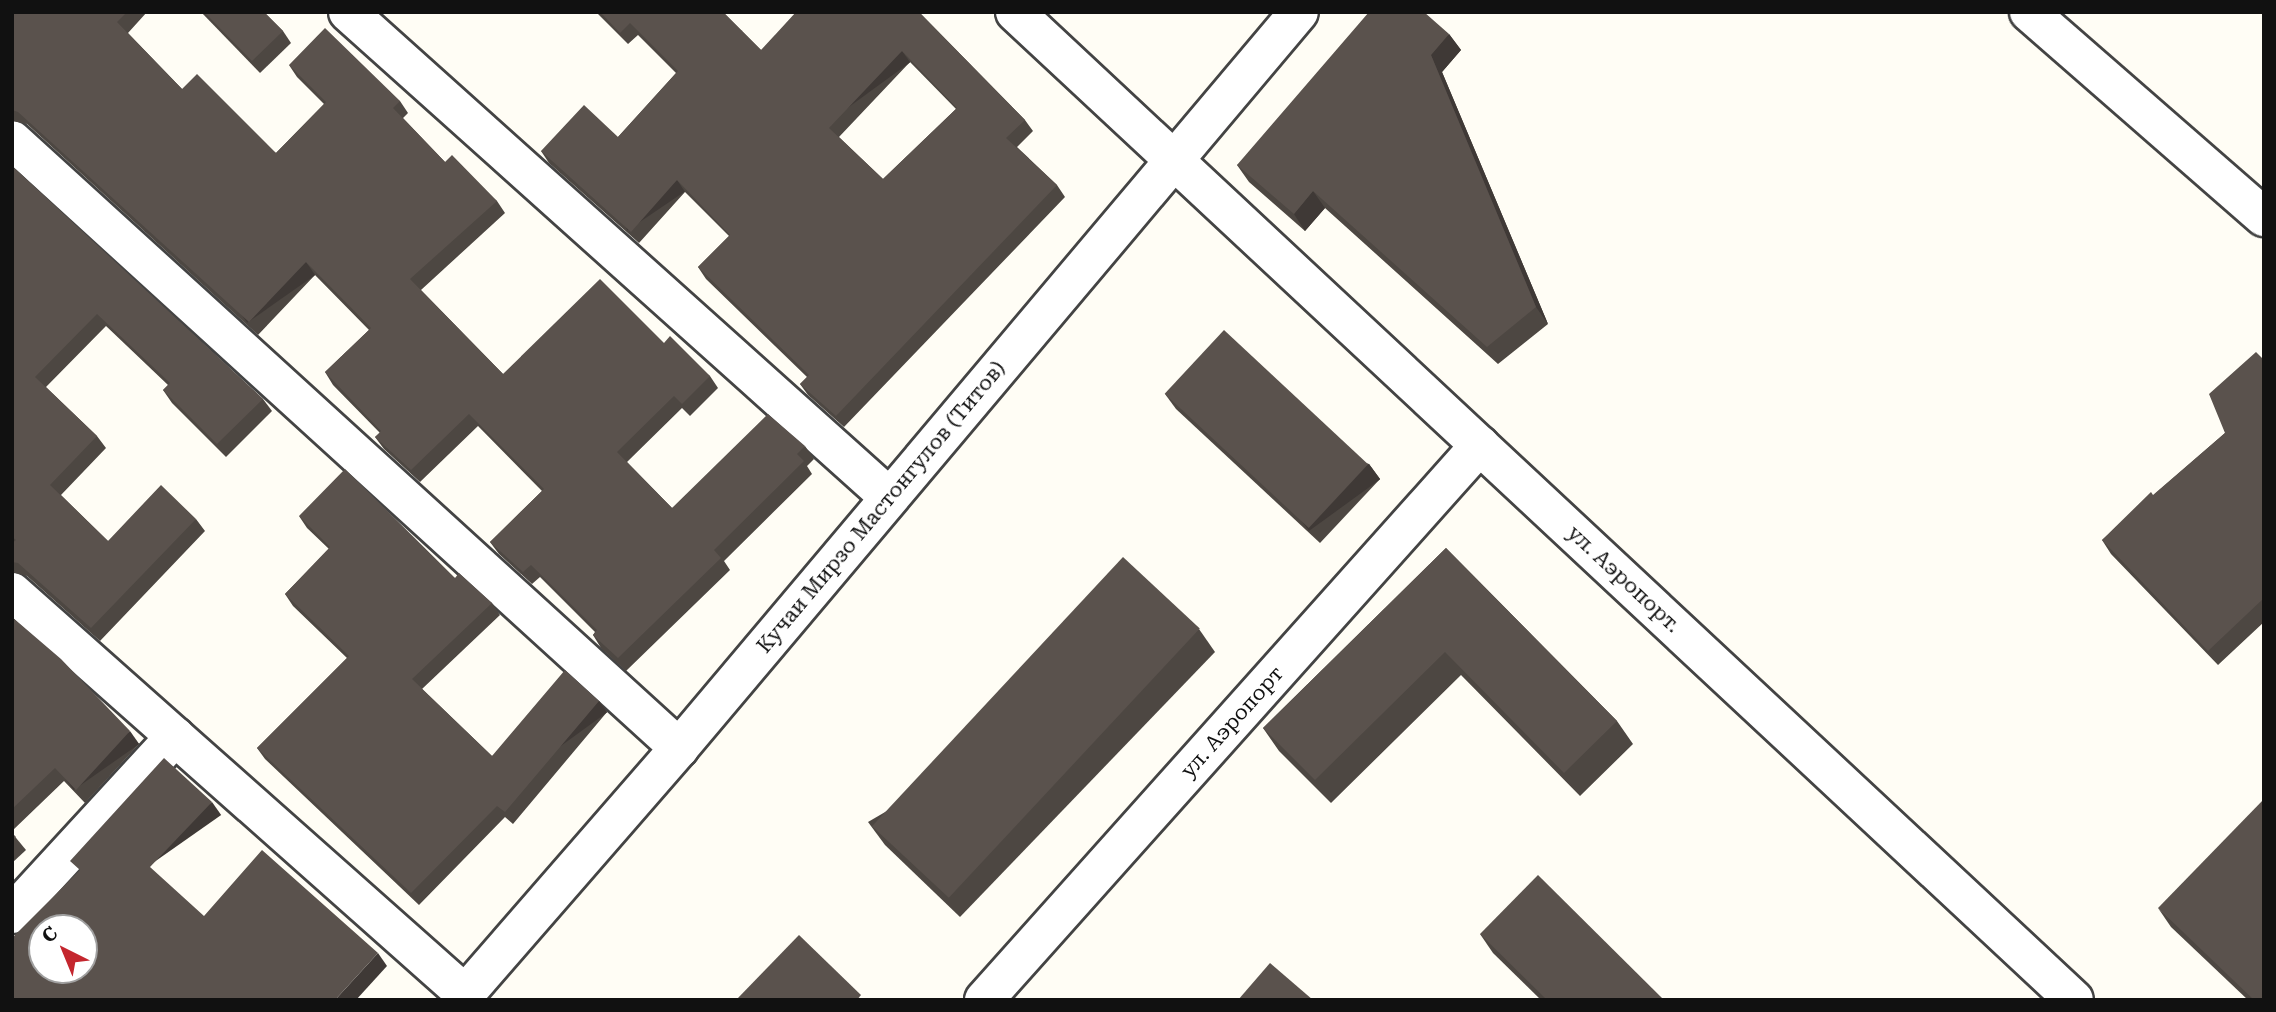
<!DOCTYPE html>
<meta charset="utf-8">
<style>
body{margin:0}
#map{position:relative;width:2276px;height:1012px;overflow:hidden;background:#fffdf5;font-family:"Roboto Serif",serif}
div>[style]{position:absolute}
[style*='--x']{left:calc(var(--x)*1px);top:calc(var(--y)*1px);width:calc(var(--w)*1px);rotate:calc(var(--a)*1deg)}
.roads{filter:drop-shadow(2px 0 #444) drop-shadow(-2px 0 #444) drop-shadow(0 2px #444) drop-shadow(0 -2px #444)}
.minor>*{height:38px;margin:-19px;padding:0 19px;transform-origin:19px;border-radius:19px;background:#fff}
.wall>*{inset:0;background:#4d4742}
.shaded-wall>*{inset:0;background:#3f3936;transform-origin:0 0}
.building>*{inset:0;background:#5a524d;transform-origin:0 0}
span{translate:-50% -50%;white-space:nowrap;text-align:center;line-height:1.15;-webkit-text-stroke:7px #fff;paint-order:stroke}
.street-label{font-size:21px;color:#111}
.frame{position:absolute;inset:0;border:14px solid #111;pointer-events:none}
.north{position:absolute;left:28px;top:914px;width:70px;height:70px;box-sizing:border-box;background:#fff;border:2px solid #a0a0a0;border-radius:50%;rotate:317deg;font-size:19px;font-weight:700;line-height:28px;text-align:center;color:#111}
.north::after{content:'';display:block;margin:auto;width:24px;height:32px;background:#c4262e;clip-path:polygon(50% 0,100% 100%,50% 72%,0 100%)}
</style>
<div id="map">
<div class="roads">
<div class="minor">
<div style="--x:348;--y:12;--w:727;--a:41.88"></div>
<div style="--x:1015;--y:12;--w:1448;--a:43.01"></div>
<div style="--x:2029;--y:12;--w:312;--a:41.1"></div>
<div style="--x:12;--y:140;--w:903;--a:42.35"></div>
<div style="--x:12;--y:592;--w:606;--a:41.59"></div>
<div style="--x:12;--y:914;--w:241;--a:-47.4"></div>
<div style="--x:460;--y:1000;--w:334;--a:-49"></div>
<div style="--x:679;--y:748;--w:962;--a:-49.89"></div>
<div style="--x:984;--y:1000;--w:744;--a:-48.21"></div>
</div>
</div>
<div class="wall">
<div style="clip-path:polygon(12px 12px,147px 12px,128px 33px,182px 89px,276px 153px,324px 104px,297px 77px,289px 65px,400px 101px,408px 113px,403px 118px,445px 162px,497px 201px,505px 213px,421px 290px,503px 374px,664px 343px,710px 376px,718px 388px,690px 416px,682px 408px,627px 462px,672px 508px,805px 446px,814px 459px,807px 466px,812px 474px,724px 561px,730px 570px,626px 671px,601px 648px,593px 635px,595px 632px,540px 577px,532px 584px,499px 554px,490px 542px,542px 491px,478px 426px,420px 482px,384px 449px,375px 437px,380px 433px,333px 385px,325px 372px,369px 330px,315px 275px,258px 335px,27px 124px,12px 121px)"></div>
<div style="clip-path:polygon(201px 12px,264px 12px,283px 31px,291px 43px,260px 73px)"></div>
<div style="clip-path:polygon(evenodd,596px 12px,723px 12px,761px 50px,919px 12px,1025px 120px,1033px 131px,1017px 147px,1057px 185px,1065px 197px,844px 427px,808px 395px,800px 384px,807px 377px,706px 279px,698px 267px,729px 236px,685px 192px,639px 243px,549px 163px,541px 151px,618px 137px,676px 73px,638px 35px,628px 44px,596px 12px,910px 62px,956px 109px,883px 179px,839px 137px,910px 62px)"></div>
<div style="clip-path:polygon(1449px 34px,1461px 50px,1442px 72px,1548px 324px,1498px 364px,1325px 208px,1305px 231px,1249px 182px,1237px 165px)"></div>
<div style="clip-path:polygon(12px 166px,263px 399px,272px 411px,226px 457px,172px 403px,163px 390px,168px 385px,106px 326px,46px 387px,97px 436px,106px 448px,61px 495px,108px 541px,196px 519px,205px 531px,100px 641px,27px 576px,12px 572px,12px 544px,13px 542px,12px 541px)"></div>
<div style="clip-path:polygon(2264px 360px,2264px 622px,2218px 665px,2111px 554px,2102px 540px,2225px 433px)"></div>
<div style="clip-path:polygon(1165px 394px,1369px 464px,1380px 479px,1320px 543px,1176px 409px)"></div>
<div style="clip-path:polygon(299px 516px,455px 578px,492px 603px,500px 615px,422px 689px,492px 756px,599px 701px,607px 712px,513px 824px,505px 817px,419px 905px,265px 759px,257px 748px,347px 658px,293px 606px,285px 594px,329px 549px,307px 528px)"></div>
<div style="clip-path:polygon(1446px 548px,1617px 721px,1633px 744px,1580px 796px,1461px 675px,1331px 803px,1279px 751px,1263px 728px)"></div>
<div style="clip-path:polygon(12px 617px,139px 744px,85px 803px,64px 781px,12px 831px)"></div>
<div style="clip-path:polygon(1199px 629px,1215px 652px,960px 917px,885px 845px,868px 822px)"></div>
<div style="clip-path:polygon(12px 833px,26px 850px,12px 863px)"></div>
<div style="clip-path:polygon(2158px 908px,2264px 1000px,2248px 1000px,2171px 927px)"></div>
<div style="clip-path:polygon(1480px 934px,1664px 1000px,1541px 1000px,1493px 953px)"></div>
</div>
<div class="shaded-wall">
<div style="clip-path:polygon(1449px 34px,1461px 50px,1442px 72px,1548px 324px,1536px 307px,1431px 55px)"></div>
<div style="left:902px;top:51px;width:14px;height:106px;rotate:54deg"></div>
<div style="left:677px;top:180px;width:14px;height:69px;rotate:56deg"></div>
<div style="clip-path:polygon(1313px 191px,1325px 208px,1305px 231px,1294px 214px)"></div>
<div style="left:306px;top:262px;width:16px;height:83px;rotate:55deg"></div>
<div style="left:1369px;top:464px;width:19px;height:88px;rotate:54deg"></div>
<div style="left:599px;top:701px;width:14px;height:145px;rotate:54deg"></div>
<div style="left:130px;top:731px;width:16px;height:80px;rotate:55deg"></div>
<div style="left:212px;top:802px;width:16px;height:90px;rotate:55deg"></div>
<div style="clip-path:polygon(378px 953px,387px 966px,356px 1000px,335px 1000px)"></div>
</div>
<div class="building">
<div style="clip-path:polygon(12px 12px,127px 12px,117px 22px,182px 89px,197px 74px,276px 153px,326px 102px,289px 65px,325px 28px,400px 101px,393px 108px,445px 162px,452px 155px,497px 201px,410px 279px,503px 374px,600px 279px,664px 343px,670px 336px,710px 376px,682px 404px,674px 396px,617px 452px,672px 508px,768px 414px,805px 446px,797px 454px,804px 461px,714px 550px,721px 558px,618px 658px,593px 635px,597px 630px,531px 565px,523px 572px,490px 542px,544px 489px,469px 414px,411px 470px,375px 437px,381px 431px,325px 372px,371px 328px,306px 262px,249px 322px,18px 112px,12px 110px)"></div>
<div style="clip-path:polygon(204px 12px,264px 12px,283px 31px,252px 61px)"></div>
<div style="clip-path:polygon(evenodd,600px 12px,723px 12px,761px 50px,796px 12px,919px 12px,1025px 120px,1006px 138px,1057px 185px,836px 416px,800px 384px,809px 375px,698px 267px,730px 235px,677px 180px,631px 232px,541px 151px,584px 105px,618px 137px,678px 71px,630px 23px,620px 33px,600px 12px,902px 51px,957px 108px,883px 179px,829px 128px,902px 51px)"></div>
<div style="clip-path:polygon(1369px 12px,1424px 12px,1449px 34px,1431px 55px,1536px 307px,1487px 347px,1313px 191px,1294px 214px,1237px 165px)"></div>
<div style="clip-path:polygon(12px 166px,263px 399px,217px 444px,163px 390px,170px 383px,97px 314px,35px 377px,97px 436px,50px 485px,108px 541px,161px 485px,196px 519px,91px 628px,18px 563px,12px 562px,12px 543px,16px 540px,12px 537px)"></div>
<div style="left:1224px;top:330px;width:197px;height:87px;rotate:43deg"></div>
<div style="clip-path:polygon(2256px 352px,2264px 360px,2264px 598px,2208px 651px,2102px 540px,2151px 492px,2153px 495px,2225px 433px,2209px 394px)"></div>
<div style="clip-path:polygon(345px 469px,455px 578px,459px 573px,492px 603px,412px 679px,492px 756px,565px 670px,599px 701px,505px 812px,497px 806px,411px 893px,257px 748px,349px 656px,285px 594px,330px 547px,299px 516px)"></div>
<div style="clip-path:polygon(1446px 548px,1617px 721px,1564px 773px,1445px 652px,1315px 780px,1263px 728px)"></div>
<div style="left:1123px;top:557px;width:105px;height:368px;rotate:43deg"></div>
<div style="clip-path:polygon(12px 617px,61px 659px,130px 731px,76px 790px,55px 768px,12px 809px)"></div>
<div style="clip-path:polygon(evenodd,164px 758px,212px 802px,150px 867px,204px 916px,262px 850px,378px 953px,335px 1000px,12px 1000px,12px 938px,80px 870px,70px 861px,164px 758px,42px 928px,84px 928px,84px 970px,42px 970px,42px 928px)"></div>
<div style="clip-path:polygon(2264px 799px,2264px 1000px,2254px 1000px,2158px 908px)"></div>
<div style="clip-path:polygon(12px 833px,16px 837px,12px 841px)"></div>
<div style="clip-path:polygon(1538px 875px,1664px 1000px,1547px 1000px,1480px 934px)"></div>
<div style="clip-path:polygon(799px 935px,861px 995px,857px 1000px,736px 1000px)"></div>
<div style="clip-path:polygon(1270px 963px,1313px 1000px,1238px 1000px)"></div>
</div>
<div class="street-label">
<span style="left:881px;top:507px;rotate:-50deg">Кучаи Мирзо Мастонгулов (Титов)</span>
<span style="left:1624px;top:579px;rotate:43deg">ул. Аэропорт.</span>
<span style="left:1232px;top:722px;rotate:-48deg">ул. Аэропорт</span>
</div>
<div class="frame"></div>
<div class="north">С</div>
</div>
